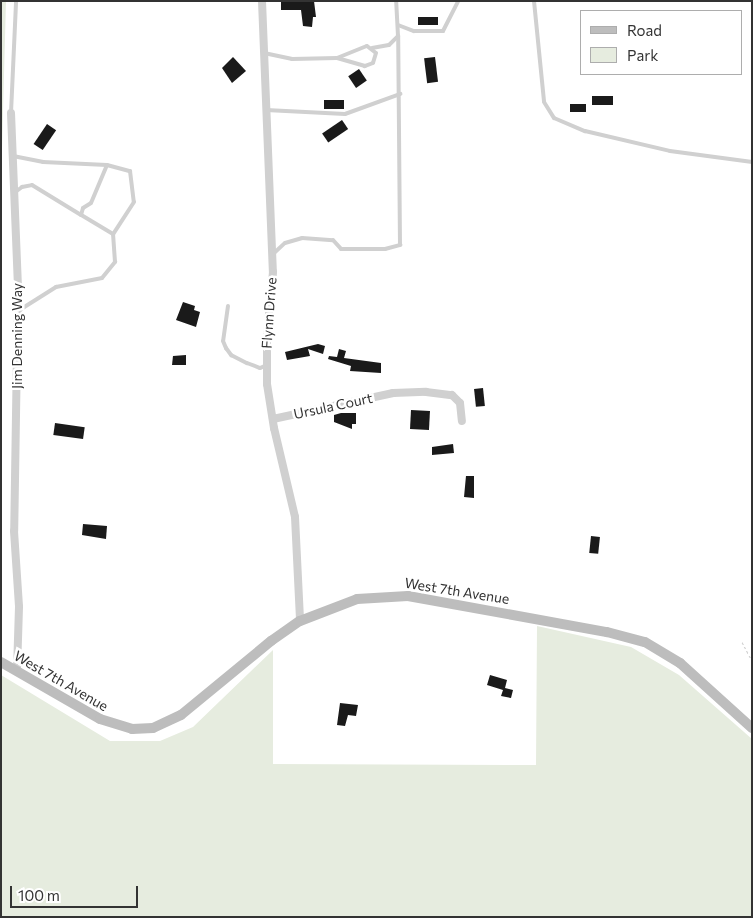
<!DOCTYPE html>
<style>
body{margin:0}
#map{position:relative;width:753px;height:918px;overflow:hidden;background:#fff;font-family:Commissioner,sans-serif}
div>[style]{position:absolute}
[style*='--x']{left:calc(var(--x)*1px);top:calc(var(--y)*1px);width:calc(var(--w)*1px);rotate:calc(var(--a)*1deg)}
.green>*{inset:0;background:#e6ecdf}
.building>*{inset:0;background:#1a1a1a;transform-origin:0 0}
.path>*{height:1px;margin-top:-0.5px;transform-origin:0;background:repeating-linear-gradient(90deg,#cdcdcd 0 2.5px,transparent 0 5px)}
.lane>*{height:4px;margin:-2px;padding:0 2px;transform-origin:2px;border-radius:2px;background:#d0d0d0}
.street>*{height:8px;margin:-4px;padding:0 4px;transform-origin:4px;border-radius:4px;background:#d0d0d0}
.secondary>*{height:10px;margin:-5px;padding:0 5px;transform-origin:5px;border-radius:5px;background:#bdbdbd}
span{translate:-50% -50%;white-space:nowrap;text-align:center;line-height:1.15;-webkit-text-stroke:5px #fff;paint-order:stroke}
.street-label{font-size:14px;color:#333}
.frame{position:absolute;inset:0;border:2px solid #333;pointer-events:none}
.legend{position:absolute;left:580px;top:10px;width:162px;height:65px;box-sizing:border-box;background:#fff;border:1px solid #adadad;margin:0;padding:6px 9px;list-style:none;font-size:15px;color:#333}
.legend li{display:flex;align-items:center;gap:10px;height:25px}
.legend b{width:25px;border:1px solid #adadad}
.scale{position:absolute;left:10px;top:886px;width:128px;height:22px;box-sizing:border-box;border:2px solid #333;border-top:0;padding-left:6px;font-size:15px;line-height:18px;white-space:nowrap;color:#333;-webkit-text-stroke:4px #fff;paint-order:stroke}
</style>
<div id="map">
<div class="green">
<div style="clip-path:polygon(1px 1px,6px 1px,1px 186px)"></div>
<div style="clip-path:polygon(537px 626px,631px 647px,679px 675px,752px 739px,752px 917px,1px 917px,1px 675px,110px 741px,160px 741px,193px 727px,273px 650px,273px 764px,536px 765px)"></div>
</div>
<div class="building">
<div style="clip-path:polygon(281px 1px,314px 1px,316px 17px,313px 17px,312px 27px,303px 26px,301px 10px,281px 10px)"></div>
<div style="left:438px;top:17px;width:8px;height:20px;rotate:90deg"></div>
<div style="clip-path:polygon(233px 57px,246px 71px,232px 83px,222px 68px)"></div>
<div style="left:435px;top:57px;width:25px;height:11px;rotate:83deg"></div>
<div style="left:359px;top:69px;width:14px;height:13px;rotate:56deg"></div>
<div style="left:592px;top:96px;width:21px;height:9px"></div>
<div style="left:324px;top:100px;width:20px;height:9px"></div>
<div style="left:570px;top:104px;width:16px;height:8px"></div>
<div style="left:342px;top:120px;width:11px;height:24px;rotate:56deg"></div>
<div style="left:47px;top:124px;width:11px;height:24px;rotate:34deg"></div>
<div style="clip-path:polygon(183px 302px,195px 306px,194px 310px,200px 312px,196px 327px,176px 320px)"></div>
<div style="clip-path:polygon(318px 344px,325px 346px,323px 354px,308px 349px,310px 356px,287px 360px,285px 352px)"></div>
<div style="clip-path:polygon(339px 349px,346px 351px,344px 358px,381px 363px,381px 373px,350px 371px,351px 366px,328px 359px,329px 356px,337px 357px)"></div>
<div style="clip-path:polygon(186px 355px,186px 365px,172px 365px,173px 356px)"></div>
<div style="left:483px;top:388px;width:18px;height:9px;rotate:84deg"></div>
<div style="left:411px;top:410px;width:19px;height:19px;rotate:3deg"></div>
<div style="clip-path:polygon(341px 413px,356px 413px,356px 424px,352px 424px,352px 429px,334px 422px,334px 415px)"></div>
<div style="left:55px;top:423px;width:30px;height:12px;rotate:8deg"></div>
<div style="clip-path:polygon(453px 444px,454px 453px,432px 455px,432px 447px)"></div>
<div style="clip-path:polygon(466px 476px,474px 476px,474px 498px,464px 497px)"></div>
<div style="clip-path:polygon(83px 524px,107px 526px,106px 539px,82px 535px)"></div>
<div style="left:591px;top:536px;width:9px;height:17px;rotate:6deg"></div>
<div style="clip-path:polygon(490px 675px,507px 680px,505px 688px,513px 690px,511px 698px,501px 696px,503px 690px,487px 685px)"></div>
<div style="clip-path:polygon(340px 703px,358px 705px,356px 716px,348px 715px,345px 726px,337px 725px)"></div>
</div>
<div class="path">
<div style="--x:742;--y:642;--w:21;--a:62"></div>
</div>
<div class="lane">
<div style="--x:534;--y:1;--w:101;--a:84.3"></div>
<div style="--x:544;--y:102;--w:19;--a:58"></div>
<div style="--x:554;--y:118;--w:34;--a:23"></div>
<div style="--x:585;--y:131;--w:87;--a:13.2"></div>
<div style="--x:670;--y:151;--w:83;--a:7.6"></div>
<div style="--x:398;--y:25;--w:17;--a:21"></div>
<div style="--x:414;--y:31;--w:29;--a:0"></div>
<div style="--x:443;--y:31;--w:34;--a:-63"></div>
<div style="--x:372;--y:48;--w:17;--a:-10"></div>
<div style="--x:389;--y:45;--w:13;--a:-45"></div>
<div style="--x:398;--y:36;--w:35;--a:-93"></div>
<div style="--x:264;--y:53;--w:29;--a:12"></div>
<div style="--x:292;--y:59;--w:45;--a:-1.3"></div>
<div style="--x:337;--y:58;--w:32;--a:-22"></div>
<div style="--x:367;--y:46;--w:11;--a:38"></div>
<div style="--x:376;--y:53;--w:10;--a:107"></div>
<div style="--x:373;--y:63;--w:9;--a:159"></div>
<div style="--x:365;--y:66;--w:29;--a:-164"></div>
<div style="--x:266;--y:110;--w:79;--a:2.9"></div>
<div style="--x:345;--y:114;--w:59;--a:-20"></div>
<div style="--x:11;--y:113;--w:112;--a:-87.4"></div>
<div style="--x:13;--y:156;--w:31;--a:11"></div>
<div style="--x:43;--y:162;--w:64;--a:2.7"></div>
<div style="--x:107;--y:165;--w:24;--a:15"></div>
<div style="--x:130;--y:171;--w:31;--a:83"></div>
<div style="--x:134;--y:202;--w:38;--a:123"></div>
<div style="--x:113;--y:234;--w:37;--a:-149"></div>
<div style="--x:81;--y:215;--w:7;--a:-74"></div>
<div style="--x:83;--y:208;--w:9;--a:-32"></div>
<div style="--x:91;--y:203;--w:41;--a:-67.2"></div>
<div style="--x:14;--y:193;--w:10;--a:-37"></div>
<div style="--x:22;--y:187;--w:10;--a:-11"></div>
<div style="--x:32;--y:185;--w:57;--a:31.5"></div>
<div style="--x:273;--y:254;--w:16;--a:-43"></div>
<div style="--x:285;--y:243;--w:18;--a:-16"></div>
<div style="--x:302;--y:238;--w:31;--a:4"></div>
<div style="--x:333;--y:240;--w:12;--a:48"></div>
<div style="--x:341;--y:249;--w:44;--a:0"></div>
<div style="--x:385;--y:249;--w:16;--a:-15"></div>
<div style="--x:400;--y:245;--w:209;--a:-90.5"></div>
<div style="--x:228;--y:306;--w:35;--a:98"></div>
<div style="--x:223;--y:341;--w:8;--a:67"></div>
<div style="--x:226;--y:348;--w:9;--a:54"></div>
<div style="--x:231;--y:355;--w:18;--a:27"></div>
<div style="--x:247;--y:363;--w:14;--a:21"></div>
<div style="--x:260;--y:368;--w:8;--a:-23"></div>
<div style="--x:18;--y:311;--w:45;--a:-32.3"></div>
<div style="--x:56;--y:287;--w:47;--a:-11.1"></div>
<div style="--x:102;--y:278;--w:21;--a:-51"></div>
<div style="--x:115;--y:262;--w:28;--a:-94"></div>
</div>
<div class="street">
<div style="--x:262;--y:1;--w:271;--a:87.7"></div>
<div style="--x:273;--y:272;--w:64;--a:95.4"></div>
<div style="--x:267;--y:336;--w:48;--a:90"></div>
<div style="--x:267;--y:384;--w:45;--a:81"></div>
<div style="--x:274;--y:428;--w:91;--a:76.7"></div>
<div style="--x:295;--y:517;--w:104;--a:87.2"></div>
<div style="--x:11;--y:113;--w:175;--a:87.7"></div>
<div style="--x:18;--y:288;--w:243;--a:90.9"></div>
<div style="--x:14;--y:531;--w:76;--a:86.2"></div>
<div style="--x:19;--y:607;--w:63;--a:91.8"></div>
<div style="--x:273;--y:419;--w:123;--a:-12.2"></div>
<div style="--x:393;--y:393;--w:33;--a:-2"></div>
<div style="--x:426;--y:392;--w:26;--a:7"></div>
<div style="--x:452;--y:395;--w:11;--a:45"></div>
<div style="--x:460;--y:403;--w:18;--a:84"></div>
</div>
<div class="secondary">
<div style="--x:1;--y:662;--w:114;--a:29.9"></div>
<div style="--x:100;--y:719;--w:34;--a:17"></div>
<div style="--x:132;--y:729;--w:21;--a:-3"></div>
<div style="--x:153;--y:728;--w:31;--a:-25"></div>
<div style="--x:181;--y:715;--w:117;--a:-39.4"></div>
<div style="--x:271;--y:641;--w:35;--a:-35"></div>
<div style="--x:300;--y:621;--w:61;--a:-21.1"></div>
<div style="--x:357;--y:599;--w:51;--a:-3.4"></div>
<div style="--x:408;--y:596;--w:202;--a:10.3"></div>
<div style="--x:607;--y:632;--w:39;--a:15"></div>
<div style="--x:645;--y:642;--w:41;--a:31"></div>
<div style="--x:680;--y:663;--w:97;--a:42.1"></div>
</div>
<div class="street-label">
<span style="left:269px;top:313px;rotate:-86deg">Flynn Drive</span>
<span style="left:17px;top:336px;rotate:-90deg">Jim Denning Way</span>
<span style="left:333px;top:406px;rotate:-12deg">Ursula Court</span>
<span style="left:457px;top:591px;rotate:9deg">West 7th Avenue</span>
<span style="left:61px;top:681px;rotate:30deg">West 7th Avenue</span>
</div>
<div class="frame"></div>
<ul class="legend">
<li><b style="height:6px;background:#bdbdbd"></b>Road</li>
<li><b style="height:14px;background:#e6ecdf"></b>Park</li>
</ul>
<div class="scale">100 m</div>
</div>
